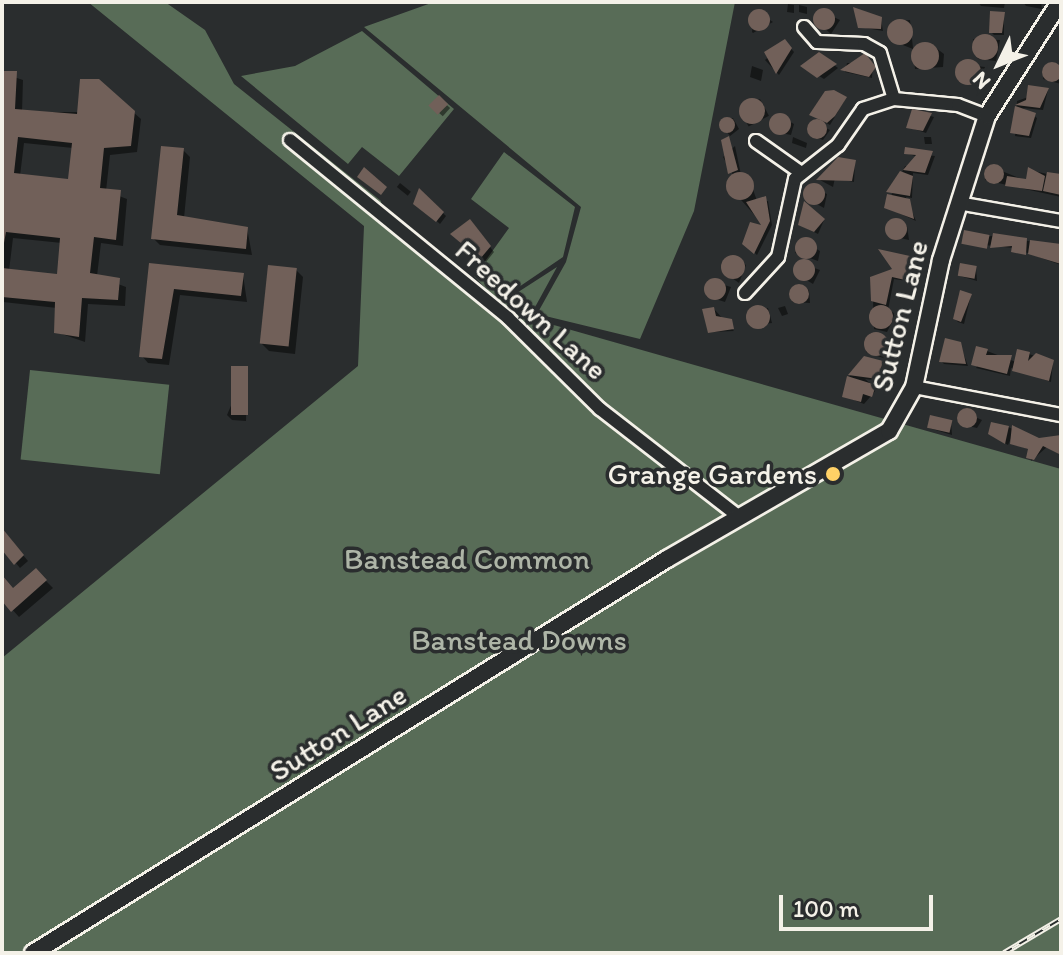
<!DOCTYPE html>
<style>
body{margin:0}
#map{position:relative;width:1063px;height:955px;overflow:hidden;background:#2a2d2e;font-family:Itim,sans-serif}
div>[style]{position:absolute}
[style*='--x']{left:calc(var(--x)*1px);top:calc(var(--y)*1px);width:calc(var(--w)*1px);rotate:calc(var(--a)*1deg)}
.green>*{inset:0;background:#586c57;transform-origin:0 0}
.shadow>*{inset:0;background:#0007;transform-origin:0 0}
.building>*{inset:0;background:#716059;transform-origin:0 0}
.round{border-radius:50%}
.roads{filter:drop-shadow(2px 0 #f4f1e8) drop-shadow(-2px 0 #f4f1e8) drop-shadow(0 2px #f4f1e8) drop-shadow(0 -2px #f4f1e8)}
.street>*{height:12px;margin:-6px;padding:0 6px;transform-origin:6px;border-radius:6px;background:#2a2d2e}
.secondary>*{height:16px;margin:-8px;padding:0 8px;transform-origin:8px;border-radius:8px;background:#2a2d2e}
.rail>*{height:6px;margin-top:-3px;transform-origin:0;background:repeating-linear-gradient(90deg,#2a2d2e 0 9px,#f4f1e8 0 18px);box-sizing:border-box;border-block:2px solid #f4f1e8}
.dots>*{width:22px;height:22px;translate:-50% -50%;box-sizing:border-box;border:4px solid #2a2d2e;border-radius:50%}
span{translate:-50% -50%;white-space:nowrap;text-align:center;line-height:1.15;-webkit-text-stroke:7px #2a2d2e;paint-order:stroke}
.street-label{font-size:30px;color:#f4f1e8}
.poi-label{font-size:30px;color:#f4f1e8}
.right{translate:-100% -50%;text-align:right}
.park-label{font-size:30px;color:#aeb5a7}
.frame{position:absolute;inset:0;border:4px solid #f4f1e8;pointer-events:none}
.north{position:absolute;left:959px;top:24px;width:80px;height:80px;-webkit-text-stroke:6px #2a2d2e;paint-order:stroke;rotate:227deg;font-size:22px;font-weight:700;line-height:32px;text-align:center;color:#f4f1e8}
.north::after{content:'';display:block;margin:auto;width:28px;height:36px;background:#f4f1e8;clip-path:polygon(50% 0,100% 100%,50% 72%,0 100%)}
.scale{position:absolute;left:779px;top:895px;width:154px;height:36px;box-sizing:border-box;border:4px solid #f4f1e8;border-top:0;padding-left:10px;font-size:24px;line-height:28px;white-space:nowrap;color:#f4f1e8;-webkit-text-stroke:6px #2a2d2e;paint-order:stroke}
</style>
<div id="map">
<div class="green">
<div style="clip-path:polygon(88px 2px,165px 2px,205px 30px,234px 84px,381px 201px,382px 213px,497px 309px,1061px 469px,1061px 953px,2px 953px,2px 658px,358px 366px,364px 226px)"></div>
<div style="clip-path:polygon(434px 2px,735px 2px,694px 211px,640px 339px,537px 314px,566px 262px,581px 207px,364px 27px)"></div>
<div style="clip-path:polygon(362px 31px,454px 109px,399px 176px,362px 147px,348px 164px,241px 76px,295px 66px)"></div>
<div style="clip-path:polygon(504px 152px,575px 207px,563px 257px,513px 291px,478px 271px,509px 228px,471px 199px)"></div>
<div style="clip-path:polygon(557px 267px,534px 309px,502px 306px,474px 276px,512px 296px)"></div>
<div style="left:30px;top:370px;width:140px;height:90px;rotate:6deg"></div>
</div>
<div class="shadow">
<div style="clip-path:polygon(978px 2px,1005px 2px,1004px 8px,981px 6px)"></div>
<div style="clip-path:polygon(1023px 2px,1041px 2px,1042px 9px,1026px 6px)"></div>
<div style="clip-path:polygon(788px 4px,794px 5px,794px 13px,787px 12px)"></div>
<div style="clip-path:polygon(799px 5px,807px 7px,807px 14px,799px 12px)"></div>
<div style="clip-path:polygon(755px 10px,773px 22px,753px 33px,752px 32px)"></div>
<div style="clip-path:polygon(823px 12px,840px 20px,831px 34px,813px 18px)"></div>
<div style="clip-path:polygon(1004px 13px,1004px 35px,994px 35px,991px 32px)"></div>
<div style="clip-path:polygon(881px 19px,883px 31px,860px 27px)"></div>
<div style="clip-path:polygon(910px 20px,913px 48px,932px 45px,944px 54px,943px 67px,915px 69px,913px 49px,890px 40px,891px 22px)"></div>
<div style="clip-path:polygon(973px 39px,1000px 40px,996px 61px,978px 59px)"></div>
<div style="clip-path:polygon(785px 42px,794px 52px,779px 75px,765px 60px)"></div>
<div style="clip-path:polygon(819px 54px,838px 68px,824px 79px,806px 68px)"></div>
<div style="clip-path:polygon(847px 63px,873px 63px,872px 78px,845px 72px)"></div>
<div style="clip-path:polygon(958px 64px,985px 67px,979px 85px,958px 81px)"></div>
<div style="clip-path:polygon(1048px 64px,1061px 66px,1061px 84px,1043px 79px)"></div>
<div style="clip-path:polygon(752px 66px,763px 70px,761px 81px,750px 77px)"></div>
<div style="clip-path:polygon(evenodd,2px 73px,23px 80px,22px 112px,133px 112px,141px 119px,137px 152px,110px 155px,106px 191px,127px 199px,123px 246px,101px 243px,97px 276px,126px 287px,125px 306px,88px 304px,85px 342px,56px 332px,57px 308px,3px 302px,2px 315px,2px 73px,24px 143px,73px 148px,70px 181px,20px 176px,24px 143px,2px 73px,13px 238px,62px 243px,59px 276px,9px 271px,13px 238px)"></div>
<div style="clip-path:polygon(1048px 90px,1043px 110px,1023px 108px,1037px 118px,1031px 138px,1015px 136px,1017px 101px)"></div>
<div style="left:439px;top:98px;width:15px;height:11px;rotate:42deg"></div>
<div style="clip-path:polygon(846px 98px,830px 125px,815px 117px)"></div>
<div style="left:760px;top:99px;width:19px;height:23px;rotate:62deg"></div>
<div style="clip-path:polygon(914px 111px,934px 117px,926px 133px,908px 127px)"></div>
<div style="clip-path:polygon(776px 114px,794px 124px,791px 135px,771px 131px)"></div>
<div style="clip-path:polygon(733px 118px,739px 129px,730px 136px,720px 123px)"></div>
<div style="clip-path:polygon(812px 121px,830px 130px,823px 140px,809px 135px)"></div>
<div style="clip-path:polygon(793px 137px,807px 143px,806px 148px,792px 143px)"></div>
<div style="clip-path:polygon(924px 137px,931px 137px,932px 144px,925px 144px)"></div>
<div style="clip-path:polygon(735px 146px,741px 175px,748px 175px,757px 201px,768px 201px,772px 225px,757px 255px,744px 243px,766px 228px,726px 183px,735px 178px,723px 157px)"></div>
<div style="clip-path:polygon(183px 150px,190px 157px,184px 218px,247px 228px,252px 255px,160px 245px,153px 238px)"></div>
<div style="clip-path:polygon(906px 153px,935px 156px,928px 175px,913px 173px,912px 198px,906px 197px,916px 221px,886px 207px,905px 166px,916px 167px,918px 157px)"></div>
<div style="clip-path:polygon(855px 162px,854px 182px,835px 178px,833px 187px,818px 179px)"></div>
<div style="clip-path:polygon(989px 166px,1027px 181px,1029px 170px,1061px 177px,1061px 197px,985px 180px)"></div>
<div style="left:400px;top:183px;width:14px;height:5px;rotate:39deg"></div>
<div style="clip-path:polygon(807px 186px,827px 194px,824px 208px,804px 197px)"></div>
<div style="clip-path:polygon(420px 191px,446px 216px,440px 224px,416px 203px)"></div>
<div style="clip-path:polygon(824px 220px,818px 234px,804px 227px)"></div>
<div style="clip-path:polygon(889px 220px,907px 226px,909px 240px,887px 235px)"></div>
<div style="clip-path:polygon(474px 227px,494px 252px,486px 262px,457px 238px)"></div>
<div style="clip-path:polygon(995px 235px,1061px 247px,1061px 265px,1014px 248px,964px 243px)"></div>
<div style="clip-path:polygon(801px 240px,820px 251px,818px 261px,795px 253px)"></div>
<div style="clip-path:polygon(731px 255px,746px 265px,739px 283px,722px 271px)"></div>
<div style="clip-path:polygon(909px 257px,907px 281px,894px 279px,888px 310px,896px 314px,887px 332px,874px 329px,873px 300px)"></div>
<div style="clip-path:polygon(797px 262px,820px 270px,813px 284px,795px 273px)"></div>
<div style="clip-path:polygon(151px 266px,243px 275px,247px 302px,180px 295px,169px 365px,148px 363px,142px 356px)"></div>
<div style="clip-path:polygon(976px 268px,977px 281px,960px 276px)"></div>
<div style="clip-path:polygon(296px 270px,303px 277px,295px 354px,269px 351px,262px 344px)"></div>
<div style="clip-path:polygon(708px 280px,731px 287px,725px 302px,706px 296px)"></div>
<div style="clip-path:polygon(795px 285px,809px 290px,810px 303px,792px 302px)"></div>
<div style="clip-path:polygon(971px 295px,964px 324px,958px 322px,955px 319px)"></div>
<div style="clip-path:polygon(785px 306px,788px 314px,782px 316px,778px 308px)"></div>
<div style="clip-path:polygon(768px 308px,772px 323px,749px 326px,748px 313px)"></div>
<div style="clip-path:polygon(714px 309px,734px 331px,710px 332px)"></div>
<div style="clip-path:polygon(870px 333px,889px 339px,886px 359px,866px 352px)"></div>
<div style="clip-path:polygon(960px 344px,968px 366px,944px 364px,941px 361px)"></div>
<div style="clip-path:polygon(987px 351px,1016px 362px,1029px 354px,1053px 362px,1051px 382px,1011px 368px,1010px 376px,976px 368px)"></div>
<div style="clip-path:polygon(882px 363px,881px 381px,865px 379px,877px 389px,864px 404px,844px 396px,851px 371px)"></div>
<div style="clip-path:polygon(247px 368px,246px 421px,232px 420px,227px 415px)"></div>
<div style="clip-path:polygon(961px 411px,982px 420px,977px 428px,959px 424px)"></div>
<div style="clip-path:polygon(951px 422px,952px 435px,929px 428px)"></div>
<div style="clip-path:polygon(1008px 427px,1038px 440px,1061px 438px,1061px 455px,1047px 447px,1031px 461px,1030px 450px,1012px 443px,1013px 434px,1008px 445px,994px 437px)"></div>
<div style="clip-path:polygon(2px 530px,28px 561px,20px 568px,2px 547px)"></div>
<div style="clip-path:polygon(36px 571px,53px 588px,19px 617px,2px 598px,2px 577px,13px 590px)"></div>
</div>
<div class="building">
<div style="clip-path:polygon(853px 7px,882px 17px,881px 29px,858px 28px)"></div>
<div class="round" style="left:813px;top:8px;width:22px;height:22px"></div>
<div class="round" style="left:748px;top:9px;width:22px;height:22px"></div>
<div style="clip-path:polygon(990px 11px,1005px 12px,1002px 33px,989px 33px)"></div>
<div class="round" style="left:887px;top:19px;width:26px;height:26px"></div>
<div class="round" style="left:972px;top:34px;width:26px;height:26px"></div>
<div style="clip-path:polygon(785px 39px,792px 48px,776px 74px,764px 52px)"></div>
<div class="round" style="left:911px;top:42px;width:28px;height:28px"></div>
<div style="clip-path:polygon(819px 52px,837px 64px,817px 78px,800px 66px)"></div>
<div style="clip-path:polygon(865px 53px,876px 67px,869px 77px,840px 70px)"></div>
<div class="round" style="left:955px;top:59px;width:26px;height:26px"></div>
<div class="round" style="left:1042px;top:62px;width:20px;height:20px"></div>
<div style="clip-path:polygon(evenodd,2px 71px,17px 71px,15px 109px,77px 114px,80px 79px,99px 79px,135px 111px,131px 146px,104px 148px,100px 188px,121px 190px,116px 240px,94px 237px,90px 273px,120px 278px,118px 300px,82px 298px,79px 337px,54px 333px,55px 302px,2px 297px,2px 268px,57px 274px,60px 238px,6px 232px,2px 254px,2px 71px,18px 137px,72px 143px,68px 179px,14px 173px,18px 137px)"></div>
<div style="clip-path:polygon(1028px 85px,1049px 88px,1040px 108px,1015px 105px,1026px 100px)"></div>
<div style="clip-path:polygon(834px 90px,847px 97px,835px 116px,827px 123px,809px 115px,825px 91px)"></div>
<div style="left:439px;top:95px;width:13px;height:15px;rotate:45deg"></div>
<div class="round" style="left:739px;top:98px;width:26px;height:26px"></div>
<div style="clip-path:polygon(1015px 106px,1036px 113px,1029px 136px,1010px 133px)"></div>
<div style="clip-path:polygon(912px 109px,932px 113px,923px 131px,906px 128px)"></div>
<div class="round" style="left:769px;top:113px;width:22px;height:22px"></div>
<div class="round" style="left:719px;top:117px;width:16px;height:16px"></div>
<div class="round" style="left:807px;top:119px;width:20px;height:20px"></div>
<div style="clip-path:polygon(729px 136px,738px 170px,728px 174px,721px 140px)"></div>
<div style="clip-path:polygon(161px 146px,184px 148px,177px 215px,248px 227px,246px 249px,151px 239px)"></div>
<div style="clip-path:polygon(905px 147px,933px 151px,925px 173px,903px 170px,916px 155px,904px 154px)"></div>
<div style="clip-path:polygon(838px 157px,856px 160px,852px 181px,816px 180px)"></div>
<div class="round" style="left:984px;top:164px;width:20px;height:20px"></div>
<div style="clip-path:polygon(364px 167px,387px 187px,381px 195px,357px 177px)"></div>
<div style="clip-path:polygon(1028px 167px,1045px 176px,1042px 191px,1005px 186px,1007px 176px,1026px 179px)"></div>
<div style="clip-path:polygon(900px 171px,913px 176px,910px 196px,886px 192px)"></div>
<div style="clip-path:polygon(1047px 172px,1061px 174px,1061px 195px,1043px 191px)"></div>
<div class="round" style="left:726px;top:172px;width:28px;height:28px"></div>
<div class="round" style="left:803px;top:183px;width:22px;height:22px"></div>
<div style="clip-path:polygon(419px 188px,444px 212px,436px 222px,413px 204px)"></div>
<div style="clip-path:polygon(887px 194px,910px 199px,914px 219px,884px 208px)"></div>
<div style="clip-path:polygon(766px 196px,770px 221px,754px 254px,742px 244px,750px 222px,761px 225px,746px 202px)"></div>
<div style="clip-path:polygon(804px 201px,825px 219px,814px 232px,798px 225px)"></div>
<div class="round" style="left:885px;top:218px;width:22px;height:22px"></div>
<div style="clip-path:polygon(470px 219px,491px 246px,480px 259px,450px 234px)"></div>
<div style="left:964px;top:230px;width:26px;height:14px;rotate:11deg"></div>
<div style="clip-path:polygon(993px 233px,1027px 238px,1026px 255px,1011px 252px,1012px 246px,990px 248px)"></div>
<div class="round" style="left:795px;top:237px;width:22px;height:22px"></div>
<div style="clip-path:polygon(1030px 240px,1061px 244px,1061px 264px,1028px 254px)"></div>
<div style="clip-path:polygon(878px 249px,910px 256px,905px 280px,892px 277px,886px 305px,871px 301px,870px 277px,892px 269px)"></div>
<div class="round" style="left:721px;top:255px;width:24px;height:24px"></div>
<div class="round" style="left:793px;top:259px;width:22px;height:22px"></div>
<div style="clip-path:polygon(149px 263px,244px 273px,241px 296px,174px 289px,162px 359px,139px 357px)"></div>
<div style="left:960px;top:263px;width:17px;height:13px;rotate:10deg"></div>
<div style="left:268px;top:265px;width:29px;height:79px;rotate:6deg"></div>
<div class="round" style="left:704px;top:278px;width:22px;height:22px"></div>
<div class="round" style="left:789px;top:284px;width:20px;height:20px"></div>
<div style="clip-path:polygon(960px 290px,972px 294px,961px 322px,953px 319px)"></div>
<div class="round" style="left:746px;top:305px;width:24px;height:24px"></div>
<div class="round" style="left:869px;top:305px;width:24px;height:24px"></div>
<div style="clip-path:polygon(714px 307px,716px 316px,732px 319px,734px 329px,708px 333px,702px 309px)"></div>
<div class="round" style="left:864px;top:332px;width:24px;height:24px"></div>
<div style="clip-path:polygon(945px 338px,961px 342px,966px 364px,939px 362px)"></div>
<div style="clip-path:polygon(976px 346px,988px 349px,986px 355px,1012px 355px,1007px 374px,971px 365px)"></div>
<div style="clip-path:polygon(1017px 349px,1030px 352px,1028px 361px,1036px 353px,1054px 360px,1049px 381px,1012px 371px)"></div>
<div style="clip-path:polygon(864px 356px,883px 361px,878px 379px,848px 375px)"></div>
<div style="left:231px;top:366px;width:17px;height:49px"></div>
<div style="clip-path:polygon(847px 376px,876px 385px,872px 397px,863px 394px,861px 402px,842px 397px)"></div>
<div class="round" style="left:957px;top:408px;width:20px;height:20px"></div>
<div style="left:930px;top:415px;width:23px;height:13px;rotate:13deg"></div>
<div style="clip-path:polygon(991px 422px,1009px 426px,1005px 444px,988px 434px)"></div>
<div style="clip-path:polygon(1012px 425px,1039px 438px,1061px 435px,1061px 455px,1043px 446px,1034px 460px,1026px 458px,1028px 449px,1010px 444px)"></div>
<div style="clip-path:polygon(2px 528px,24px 555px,14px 565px,2px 550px)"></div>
<div style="clip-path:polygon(36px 568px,47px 580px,11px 612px,2px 601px,2px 575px,13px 588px)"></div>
</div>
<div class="roads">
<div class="street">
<div style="--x:804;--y:27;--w:20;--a:49"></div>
<div style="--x:817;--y:42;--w:47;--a:2.4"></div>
<div style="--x:864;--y:44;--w:18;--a:29"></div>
<div style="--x:880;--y:53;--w:48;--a:73.1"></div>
<div style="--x:290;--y:140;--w:281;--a:39.2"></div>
<div style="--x:508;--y:318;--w:129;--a:44.7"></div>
<div style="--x:600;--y:409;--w:176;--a:37.8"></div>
<div style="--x:756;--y:141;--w:54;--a:35.2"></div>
<div style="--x:958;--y:203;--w:105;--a:9.9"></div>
<div style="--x:745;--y:293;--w:49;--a:-47.5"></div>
<div style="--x:778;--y:257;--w:80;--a:-77.7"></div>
<div style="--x:795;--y:179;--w:55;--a:-38.3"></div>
<div style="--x:838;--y:145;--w:44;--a:-55.2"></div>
<div style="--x:863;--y:109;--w:33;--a:-18"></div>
<div style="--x:894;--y:99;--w:64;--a:5.4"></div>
<div style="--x:958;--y:105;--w:31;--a:21"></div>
<div style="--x:914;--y:387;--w:150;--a:10.8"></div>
</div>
<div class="secondary">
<div style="--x:33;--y:953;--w:746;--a:-31.86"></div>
<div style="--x:667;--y:559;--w:256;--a:-30"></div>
<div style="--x:889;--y:431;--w:51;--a:-60.4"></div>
<div style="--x:914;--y:387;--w:130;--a:-78"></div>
<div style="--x:941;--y:260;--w:151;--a:-72.3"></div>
<div style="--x:987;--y:116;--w:135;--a:-57.4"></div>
</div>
</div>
<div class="rail">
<div style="--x:1004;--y:953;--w:66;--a:-30.8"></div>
</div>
<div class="dots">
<div style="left:833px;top:474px;background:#ffd166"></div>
</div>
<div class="street-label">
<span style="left:531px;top:310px;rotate:42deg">Freedown Lane</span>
<span style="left:900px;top:316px;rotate:-76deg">Sutton Lane</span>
<span style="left:338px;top:733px;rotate:-32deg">Sutton Lane</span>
</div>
<div class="poi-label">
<span class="right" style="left:817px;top:474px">Grange Gardens</span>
</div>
<div class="park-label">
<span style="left:467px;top:559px">Banstead Common</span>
<span style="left:519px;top:640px">Banstead Downs</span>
</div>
<div class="frame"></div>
<div class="north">N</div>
<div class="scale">100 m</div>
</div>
